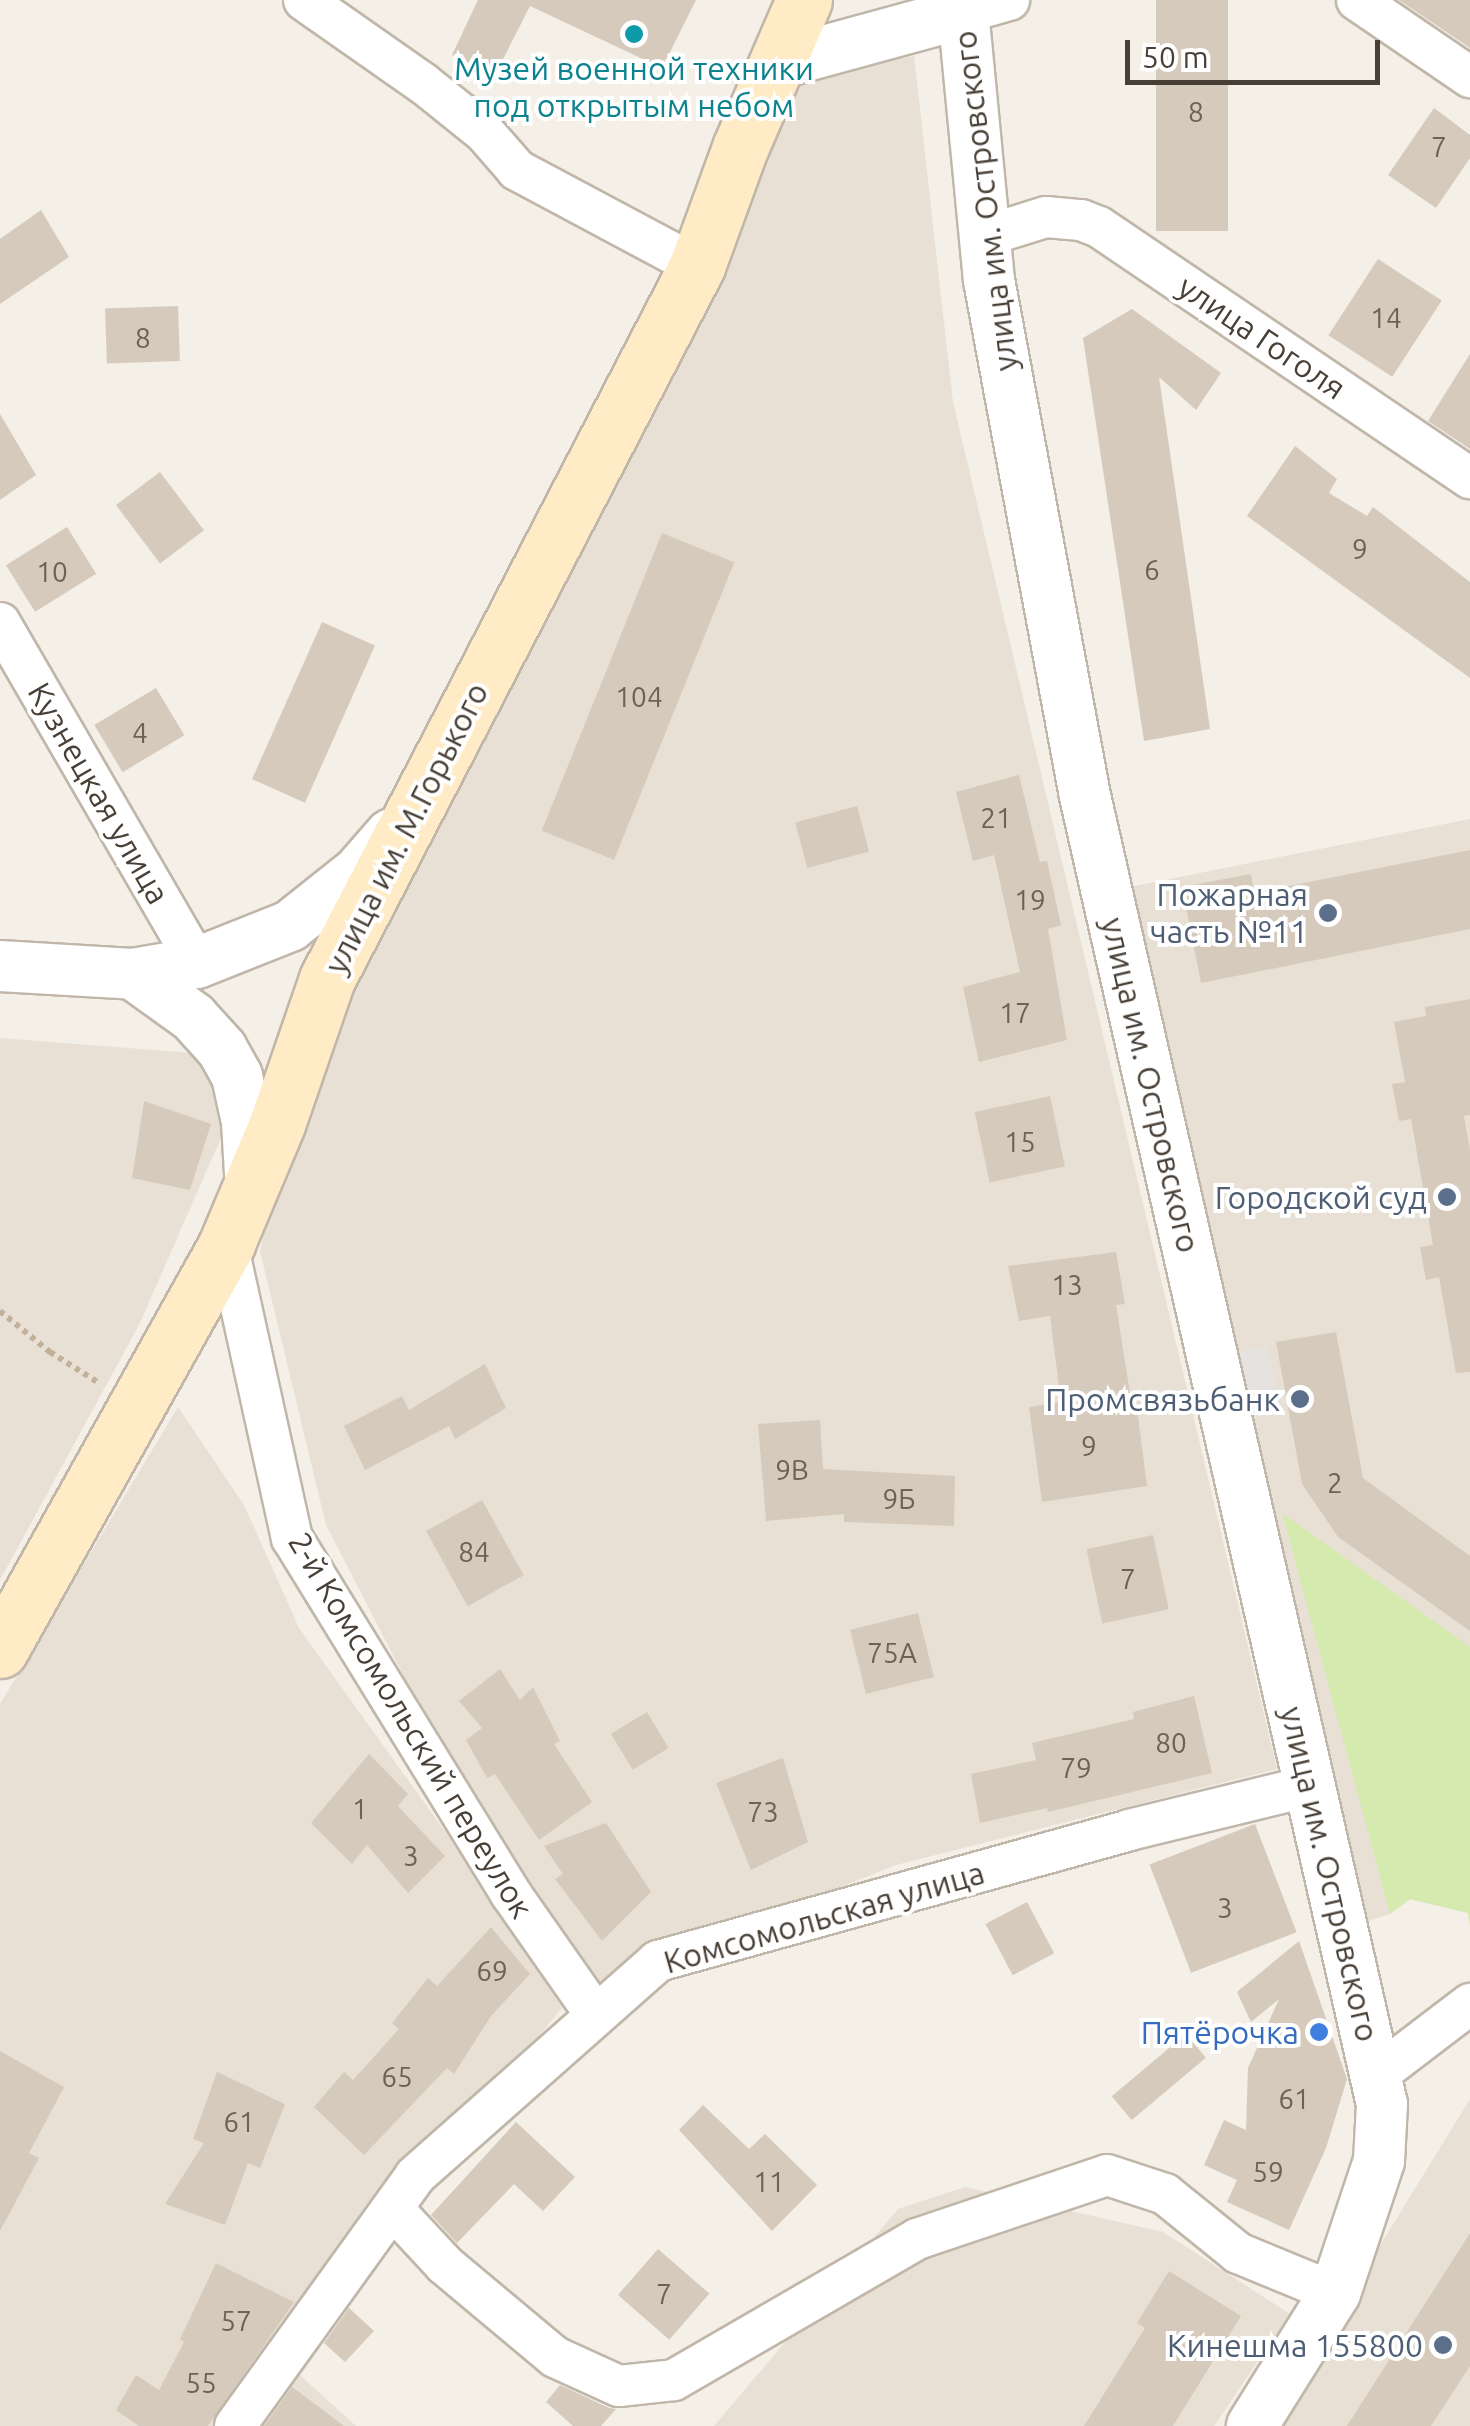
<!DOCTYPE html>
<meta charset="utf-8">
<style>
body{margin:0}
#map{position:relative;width:1470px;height:2426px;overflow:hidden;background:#f4efe7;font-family:Ubuntu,sans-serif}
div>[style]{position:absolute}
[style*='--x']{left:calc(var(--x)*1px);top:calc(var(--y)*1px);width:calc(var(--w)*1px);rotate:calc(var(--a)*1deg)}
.residential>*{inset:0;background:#e8e0d5}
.green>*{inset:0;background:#d5eaaf}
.parking>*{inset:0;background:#e5e2df;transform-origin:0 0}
.building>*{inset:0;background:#d6cabc;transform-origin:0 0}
.path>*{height:6px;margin-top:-3px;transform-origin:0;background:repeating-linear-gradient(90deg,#c2b09a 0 5px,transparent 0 10px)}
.roads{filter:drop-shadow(2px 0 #c0b6a9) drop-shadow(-2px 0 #c0b6a9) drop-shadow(0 2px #c0b6a9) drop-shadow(0 -2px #c0b6a9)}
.minor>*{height:40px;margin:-20px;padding:0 20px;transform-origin:20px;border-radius:20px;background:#fff}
.tertiary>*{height:50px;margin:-25px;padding:0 25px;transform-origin:25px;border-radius:25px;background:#fff}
.secondary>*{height:55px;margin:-27.5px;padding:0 27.5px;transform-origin:27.5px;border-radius:27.5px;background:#ffecc7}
.dots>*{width:28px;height:28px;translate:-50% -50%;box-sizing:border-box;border:5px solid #fff;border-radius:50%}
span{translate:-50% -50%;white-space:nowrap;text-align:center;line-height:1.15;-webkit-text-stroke:8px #fff;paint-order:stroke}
.number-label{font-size:28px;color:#6c6258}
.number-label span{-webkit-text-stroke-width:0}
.culture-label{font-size:32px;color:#0d838f}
.street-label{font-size:32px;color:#483f36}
.service-label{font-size:32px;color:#4e5e75}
.right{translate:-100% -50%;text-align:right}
.shop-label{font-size:32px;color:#366cbe}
.scale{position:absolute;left:1125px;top:40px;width:255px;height:45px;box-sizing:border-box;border:5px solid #483f36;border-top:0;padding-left:12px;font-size:30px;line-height:35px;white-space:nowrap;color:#483f36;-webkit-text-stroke:8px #fff;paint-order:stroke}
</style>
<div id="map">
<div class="residential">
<div style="clip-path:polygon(914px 56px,953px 402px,1277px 1769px,896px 1865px,591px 1986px,478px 1820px,326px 1525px,260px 1251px,326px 950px,787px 81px)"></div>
<div style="clip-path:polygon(1470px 819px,1470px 1926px,1468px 1913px,1410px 1899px,1390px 1914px,1345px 1928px,1105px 892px)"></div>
<div style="clip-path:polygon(0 1038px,256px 1058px,139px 1325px,0 1580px)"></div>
<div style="clip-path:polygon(178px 1407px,244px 1505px,299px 1628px,464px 1858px,562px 2008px,218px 2426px,0 2426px,0 1704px)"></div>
<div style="clip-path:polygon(1470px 2099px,1470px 2426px,1269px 2426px)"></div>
<div style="clip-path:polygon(965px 2187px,1163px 2232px,1290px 2314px,1214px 2426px,714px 2426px,898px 2209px)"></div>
<div style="clip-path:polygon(293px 2369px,356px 2426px,260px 2426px)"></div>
</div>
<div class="green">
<div style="clip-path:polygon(1282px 1513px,1470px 1647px,1470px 1926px,1468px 1913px,1410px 1899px,1390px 1914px)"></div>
</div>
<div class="parking">
<div style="left:1267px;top:1346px;width:68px;height:37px;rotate:78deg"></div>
</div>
<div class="building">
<div style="clip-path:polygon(478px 0,696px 0,662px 68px,530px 6px,495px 75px,452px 55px)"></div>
<div style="left:1156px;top:0;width:72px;height:231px"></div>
<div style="clip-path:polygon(1399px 0,1470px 0,1470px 48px)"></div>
<div style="clip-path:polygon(1434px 108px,1470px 135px,1470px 158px,1436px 208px,1388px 175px)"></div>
<div style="clip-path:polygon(41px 210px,69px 257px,0 304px,0 239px)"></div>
<div style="left:1378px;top:259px;width:76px;height:91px;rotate:33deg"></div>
<div style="left:178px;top:306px;width:55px;height:73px;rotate:88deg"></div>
<div style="clip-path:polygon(1132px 309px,1221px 373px,1196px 410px,1159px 377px,1210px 729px,1144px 741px,1083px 338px)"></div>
<div style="clip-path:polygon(1470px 354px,1470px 449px,1428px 421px)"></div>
<div style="clip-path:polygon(0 414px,36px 475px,0 500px)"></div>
<div style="clip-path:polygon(1295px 446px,1337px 479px,1329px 493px,1367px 516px,1373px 507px,1470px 582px,1470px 678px,1247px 516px)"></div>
<div style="left:160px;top:472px;width:73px;height:55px;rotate:53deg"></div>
<div style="left:67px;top:527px;width:55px;height:72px;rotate:58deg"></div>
<div style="left:662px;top:533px;width:78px;height:321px;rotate:22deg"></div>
<div style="left:322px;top:622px;width:58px;height:172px;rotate:24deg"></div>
<div style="left:156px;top:688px;width:55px;height:72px;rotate:59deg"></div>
<div style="clip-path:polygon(1019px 775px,1040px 862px,1047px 861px,1061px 925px,1048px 929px,1067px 1040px,979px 1062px,963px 987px,1020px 972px,994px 855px,973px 861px,956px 792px)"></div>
<div style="left:857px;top:806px;width:47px;height:64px;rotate:75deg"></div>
<div style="clip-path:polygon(1470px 850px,1470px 929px,1201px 983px,1182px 887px,1251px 874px,1254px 893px)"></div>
<div style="clip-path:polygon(1470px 999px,1470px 1115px,1464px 1116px,1470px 1150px,1470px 1372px,1456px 1373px,1439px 1277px,1426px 1280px,1420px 1247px,1433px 1245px,1411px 1119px,1399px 1121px,1392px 1084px,1405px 1082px,1394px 1022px,1426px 1016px,1425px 1007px)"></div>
<div style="left:1050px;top:1096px;width:72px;height:77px;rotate:78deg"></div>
<div style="clip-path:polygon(144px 1101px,211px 1124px,190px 1190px,132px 1178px)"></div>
<div style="clip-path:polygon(1116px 1252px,1125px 1304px,1116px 1305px,1130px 1393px,1135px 1393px,1147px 1486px,1042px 1502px,1029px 1407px,1061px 1402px,1050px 1316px,1019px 1321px,1008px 1266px)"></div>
<div style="clip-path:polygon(1336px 1332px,1363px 1478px,1470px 1556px,1470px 1631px,1338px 1537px,1302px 1484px,1276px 1342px)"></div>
<div style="clip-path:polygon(485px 1364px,506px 1408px,455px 1439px,449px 1426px,365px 1470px,344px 1426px,402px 1396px,409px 1410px)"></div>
<div style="clip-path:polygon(820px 1420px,823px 1469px,955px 1476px,954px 1526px,844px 1522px,844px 1514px,766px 1521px,758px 1424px)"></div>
<div style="left:482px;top:1500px;width:86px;height:64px;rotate:61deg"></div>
<div style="left:1153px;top:1535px;width:76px;height:68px;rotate:78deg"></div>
<div style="left:918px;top:1613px;width:66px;height:70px;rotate:76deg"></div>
<div style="clip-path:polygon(500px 1669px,520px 1700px,533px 1687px,560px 1741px,554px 1744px,592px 1802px,539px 1840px,495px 1774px,487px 1778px,466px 1740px,482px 1728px,459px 1701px)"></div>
<div style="clip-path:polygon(1194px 1696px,1212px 1773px,1048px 1812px,1047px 1808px,980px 1823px,971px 1774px,1036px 1760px,1032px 1743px,1134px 1719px,1133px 1712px)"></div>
<div style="left:647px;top:1712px;width:42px;height:42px;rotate:59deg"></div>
<div style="clip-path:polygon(369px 1754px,408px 1794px,398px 1806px,445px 1856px,408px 1893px,367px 1845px,352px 1864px,311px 1823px)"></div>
<div style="clip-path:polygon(783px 1758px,808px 1842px,751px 1870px,716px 1783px)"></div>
<div style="clip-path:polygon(606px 1823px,651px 1892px,602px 1941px,555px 1879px,563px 1874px,544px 1846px)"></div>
<div style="left:1255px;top:1824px;width:116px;height:113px;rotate:69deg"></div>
<div style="left:1027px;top:1902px;width:58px;height:47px;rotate:62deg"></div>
<div style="clip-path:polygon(491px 1927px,530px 1974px,491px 2016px,454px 2074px,447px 2068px,364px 2155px,314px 2107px,344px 2072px,353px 2080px,399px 2029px,392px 2023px,428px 1978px,437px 1986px)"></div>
<div style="clip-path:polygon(1299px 1941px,1347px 2079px,1326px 2148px,1289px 2230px,1227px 2202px,1237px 2180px,1204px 2165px,1224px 2120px,1246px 2130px,1248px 2068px,1279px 1999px,1251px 2022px,1237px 1992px)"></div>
<div style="left:1186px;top:2034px;width:31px;height:97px;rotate:50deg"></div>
<div style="clip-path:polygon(0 2051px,64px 2087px,29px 2153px,39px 2158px,0 2231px)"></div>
<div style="clip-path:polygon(217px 2072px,285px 2104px,260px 2168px,248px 2163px,225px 2225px,165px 2204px,204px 2143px,193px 2139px)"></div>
<div style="clip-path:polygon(703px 2105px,749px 2149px,765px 2134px,817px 2185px,772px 2231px,679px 2130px)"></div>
<div style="clip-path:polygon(516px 2122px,575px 2177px,543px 2211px,514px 2184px,457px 2243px,431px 2215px)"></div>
<div style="clip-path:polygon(1470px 2233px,1470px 2366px,1431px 2426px,1347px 2426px)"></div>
<div style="left:658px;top:2249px;width:68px;height:61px;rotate:41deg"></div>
<div style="clip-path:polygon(216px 2263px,294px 2302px,208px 2426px,139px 2426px,116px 2410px,136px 2375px,159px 2390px,184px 2342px,180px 2339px)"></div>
<div style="clip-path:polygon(1169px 2271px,1241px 2316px,1173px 2426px,1084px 2426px,1145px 2328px,1137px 2323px)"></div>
<div style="clip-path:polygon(349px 2308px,374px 2331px,345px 2362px,324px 2343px)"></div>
<div style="clip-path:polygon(560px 2385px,609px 2408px,616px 2409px,601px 2426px,573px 2426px,546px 2402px)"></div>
<div style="clip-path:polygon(292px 2387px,299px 2392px,344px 2426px,264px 2426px)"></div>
</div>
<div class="path">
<div style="--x:0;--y:1311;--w:65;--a:39.4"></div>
<div style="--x:50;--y:1352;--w:58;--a:32.3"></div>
</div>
<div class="roads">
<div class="minor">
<div style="--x:304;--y:0;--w:146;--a:35"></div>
<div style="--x:424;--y:84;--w:77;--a:38.7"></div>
<div style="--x:484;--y:132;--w:50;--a:49"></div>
<div style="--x:517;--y:170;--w:204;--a:28.1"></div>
<div style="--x:1357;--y:0;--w:137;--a:34.3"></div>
<div style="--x:963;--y:13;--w:48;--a:-15.8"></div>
<div style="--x:985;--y:236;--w:64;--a:-17.3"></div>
<div style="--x:1046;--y:217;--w:35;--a:5"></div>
<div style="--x:1081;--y:220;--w:19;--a:21"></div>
<div style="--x:1099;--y:227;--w:448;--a:34.1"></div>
<div style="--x:0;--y:623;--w:393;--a:59.9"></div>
<div style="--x:227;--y:1243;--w:302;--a:77.6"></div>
<div style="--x:292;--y:1538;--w:418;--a:58.4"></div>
<div style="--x:511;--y:1894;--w:146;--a:55"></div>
<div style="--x:1377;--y:2075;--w:117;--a:-37.4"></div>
<div style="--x:393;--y:2209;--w:76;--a:47.1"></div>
<div style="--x:445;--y:2265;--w:143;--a:39.9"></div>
<div style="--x:555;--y:2357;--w:70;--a:24.4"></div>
<div style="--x:619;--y:2386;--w:55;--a:-6.2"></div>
<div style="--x:674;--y:2380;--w:281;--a:-30.1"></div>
<div style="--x:917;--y:2239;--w:200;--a:-18.6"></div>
<div style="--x:1107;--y:2175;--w:61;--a:18.1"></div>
<div style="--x:1165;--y:2194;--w:94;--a:38.9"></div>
<div style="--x:1238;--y:2253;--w:105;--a:22.4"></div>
<div style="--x:235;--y:2426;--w:308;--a:-54.2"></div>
<div style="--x:415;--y:2176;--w:324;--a:-41.5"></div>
<div style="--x:658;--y:1961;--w:489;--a:-15.5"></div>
<div style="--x:1129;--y:1830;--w:185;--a:-13.7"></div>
</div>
<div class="tertiary">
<div style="--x:962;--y:0;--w:281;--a:84.5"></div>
<div style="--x:989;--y:280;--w:525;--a:79.46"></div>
<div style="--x:1085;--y:796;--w:1341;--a:77.21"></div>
<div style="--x:1382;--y:2104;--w:57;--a:93"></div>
<div style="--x:1379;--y:2161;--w:139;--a:108.4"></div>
<div style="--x:1335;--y:2293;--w:157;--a:122"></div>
<div style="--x:780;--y:63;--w:190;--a:-15.3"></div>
<div style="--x:0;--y:966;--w:133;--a:3.4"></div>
<div style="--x:133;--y:974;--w:65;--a:-9.8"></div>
<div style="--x:197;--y:963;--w:100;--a:-21.7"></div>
<div style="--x:290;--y:926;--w:87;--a:-38.5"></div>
<div style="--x:358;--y:872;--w:50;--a:-49"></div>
<div style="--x:133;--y:974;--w:74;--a:35.6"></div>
<div style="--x:193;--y:1017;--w:43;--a:47.8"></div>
<div style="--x:222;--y:1049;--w:31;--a:61"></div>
<div style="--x:237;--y:1076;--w:47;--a:77.7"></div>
<div style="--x:247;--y:1122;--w:69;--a:86.7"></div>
</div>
<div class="secondary">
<div style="--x:0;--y:1650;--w:466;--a:-60.8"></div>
<div style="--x:227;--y:1243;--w:129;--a:-67.2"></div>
<div style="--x:277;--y:1124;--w:153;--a:-71"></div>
<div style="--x:327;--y:979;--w:803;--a:-62.57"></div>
<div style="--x:697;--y:266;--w:126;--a:-70"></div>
<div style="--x:740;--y:148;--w:161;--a:-66.6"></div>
</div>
</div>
<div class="dots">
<div style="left:634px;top:34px;background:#0f9aa8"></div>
<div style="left:1328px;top:913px;background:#5c6f8a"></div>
<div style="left:1447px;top:1197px;background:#5c6f8a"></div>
<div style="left:1300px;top:1399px;background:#5c6f8a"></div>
<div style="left:1319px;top:2032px;background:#3f7fe0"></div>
<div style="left:1443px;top:2345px;background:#5c6f8a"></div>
</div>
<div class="number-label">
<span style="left:1196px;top:112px">8</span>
<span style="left:1439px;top:147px">7</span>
<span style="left:1386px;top:318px">14</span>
<span style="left:143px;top:338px">8</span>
<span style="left:1360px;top:549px">9</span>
<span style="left:1152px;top:570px">6</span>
<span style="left:52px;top:572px">10</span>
<span style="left:639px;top:697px">104</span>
<span style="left:140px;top:733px">4</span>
<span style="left:996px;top:818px">21</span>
<span style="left:1030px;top:900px">19</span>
<span style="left:1015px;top:1013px">17</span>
<span style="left:1020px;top:1142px">15</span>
<span style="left:1067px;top:1285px">13</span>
<span style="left:1089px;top:1446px">9</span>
<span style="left:792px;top:1470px">9В</span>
<span style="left:1335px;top:1483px">2</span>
<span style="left:899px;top:1499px">9Б</span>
<span style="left:474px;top:1552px">84</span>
<span style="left:1128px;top:1579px">7</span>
<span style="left:892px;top:1653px">75А</span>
<span style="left:1171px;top:1743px">80</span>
<span style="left:1076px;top:1768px">79</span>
<span style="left:360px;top:1809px">1</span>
<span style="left:763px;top:1812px">73</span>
<span style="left:411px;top:1856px">3</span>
<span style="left:1225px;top:1908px">3</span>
<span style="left:492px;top:1971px">69</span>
<span style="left:397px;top:2077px">65</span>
<span style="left:1294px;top:2099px">61</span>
<span style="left:239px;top:2122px">61</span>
<span style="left:1268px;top:2172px">59</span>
<span style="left:769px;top:2182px">11</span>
<span style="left:664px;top:2294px">7</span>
<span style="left:236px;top:2321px">57</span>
<span style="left:201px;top:2383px">55</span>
</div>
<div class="culture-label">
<span style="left:634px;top:87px">Музей военной техники<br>под открытым небом</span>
</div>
<div class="street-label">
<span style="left:985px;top:201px;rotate:-97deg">улица им. Островского</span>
<span style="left:1262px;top:337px;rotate:34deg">улица Гоголя</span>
<span style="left:99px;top:793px;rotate:60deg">Кузнецкая улица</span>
<span style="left:406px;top:828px;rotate:-63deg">улица им. М.Горького</span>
<span style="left:1151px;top:1085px;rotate:77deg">улица им. Островского</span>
<span style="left:411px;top:1725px;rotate:59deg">2-й Комсомольский переулок</span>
<span style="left:1330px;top:1874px;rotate:77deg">улица им. Островского</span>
<span style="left:824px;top:1917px;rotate:-16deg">Комсомольская улица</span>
</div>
<div class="service-label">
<span class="right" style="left:1308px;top:913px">Пожарная<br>часть №11</span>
<span class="right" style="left:1427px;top:1197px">Городской суд</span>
<span class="right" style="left:1280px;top:1399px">Промсвязьбанк</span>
<span class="right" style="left:1423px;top:2345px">Кинешма 155800</span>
</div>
<div class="shop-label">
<span class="right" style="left:1299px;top:2032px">Пятёрочка</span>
</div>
<div class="scale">50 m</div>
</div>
